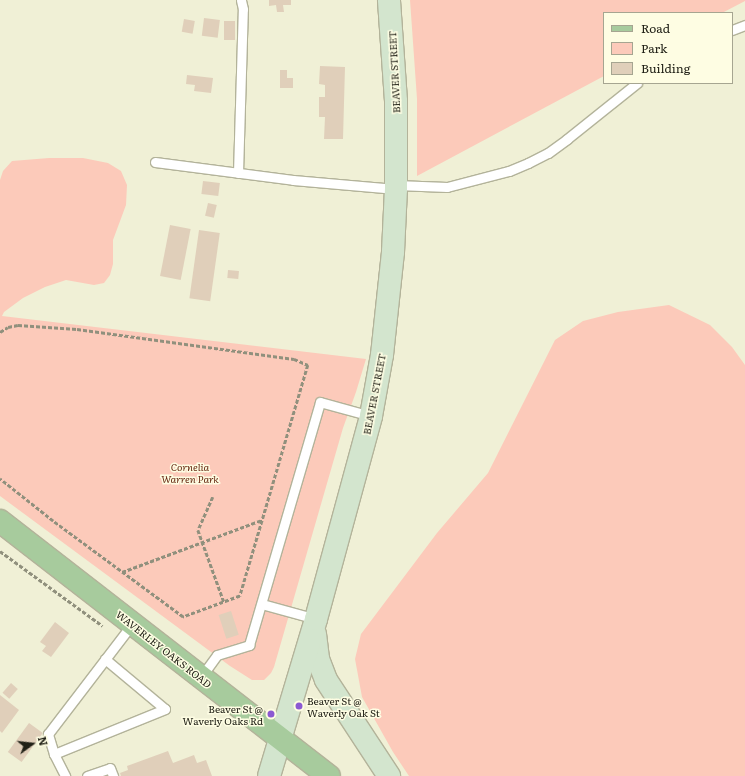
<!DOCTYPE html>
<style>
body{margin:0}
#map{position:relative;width:745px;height:776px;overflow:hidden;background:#f0f0d6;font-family:Literata,serif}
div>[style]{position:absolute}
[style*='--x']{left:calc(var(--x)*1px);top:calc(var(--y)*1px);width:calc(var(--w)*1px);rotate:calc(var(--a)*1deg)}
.green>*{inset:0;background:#fccaba}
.building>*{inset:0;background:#e0cfba;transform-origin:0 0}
.path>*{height:2.5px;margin-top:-1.25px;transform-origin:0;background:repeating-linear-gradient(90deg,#90907d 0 4px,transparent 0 6px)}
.roads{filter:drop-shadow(1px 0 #b3b39a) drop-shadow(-1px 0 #b3b39a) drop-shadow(0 1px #b3b39a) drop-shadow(0 -1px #b3b39a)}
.service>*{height:9px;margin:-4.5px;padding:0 4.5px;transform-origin:4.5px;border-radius:4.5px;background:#fff}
.secondary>*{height:22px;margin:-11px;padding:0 11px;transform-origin:11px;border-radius:11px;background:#d3e5ce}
.primary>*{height:22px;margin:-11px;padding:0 11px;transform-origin:11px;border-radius:11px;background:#a7cb9d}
.dots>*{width:11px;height:11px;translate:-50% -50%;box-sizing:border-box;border:2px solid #fefde3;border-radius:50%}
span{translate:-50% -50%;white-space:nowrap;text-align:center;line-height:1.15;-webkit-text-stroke:3px #fefde3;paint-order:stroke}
.street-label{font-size:10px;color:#212117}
.park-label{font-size:10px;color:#672912;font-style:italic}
.poi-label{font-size:10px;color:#212117}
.left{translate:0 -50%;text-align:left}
.right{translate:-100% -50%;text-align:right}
.legend{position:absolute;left:603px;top:12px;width:130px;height:72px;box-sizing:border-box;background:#fefde3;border:1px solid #a6a591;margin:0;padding:5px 7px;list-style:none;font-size:12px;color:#212117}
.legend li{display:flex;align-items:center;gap:8px;height:20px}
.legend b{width:20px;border:1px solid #a6a591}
.north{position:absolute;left:12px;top:724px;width:40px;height:40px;-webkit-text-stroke:3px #fefde3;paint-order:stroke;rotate:75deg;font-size:11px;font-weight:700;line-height:16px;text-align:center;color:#212117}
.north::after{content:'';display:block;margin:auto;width:14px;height:18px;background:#212117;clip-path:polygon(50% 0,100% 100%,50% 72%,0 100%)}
</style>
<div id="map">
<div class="green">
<div style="clip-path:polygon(410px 0,745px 0,745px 1px,722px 13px,604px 13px,604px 76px,417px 176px,417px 99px)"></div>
<div style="clip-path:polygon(49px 158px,83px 158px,108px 163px,121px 171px,127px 185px,126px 205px,113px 240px,113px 264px,110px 275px,104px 283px,94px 285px,66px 280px,45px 287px,23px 298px,4px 312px,2px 316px,366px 359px,356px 392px,343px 428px,274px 667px,271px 673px,264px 680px,252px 680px,230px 666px,0 496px,0 180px,3px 171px,12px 161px)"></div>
<div style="clip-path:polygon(669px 305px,710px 325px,732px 347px,745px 365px,745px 776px,409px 776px,393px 752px,362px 697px,355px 659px,361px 634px,437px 533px,488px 473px,555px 340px,583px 321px,618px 312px)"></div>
</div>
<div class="building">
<div style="clip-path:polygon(269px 0,291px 0,291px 5px,283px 5px,284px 12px,277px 12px,276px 5px,269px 6px)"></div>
<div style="left:204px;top:18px;width:16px;height:18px;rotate:7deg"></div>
<div style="left:184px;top:19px;width:11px;height:13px;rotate:10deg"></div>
<div style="left:224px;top:21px;width:11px;height:19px"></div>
<div style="clip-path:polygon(320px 66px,345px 67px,343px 139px,324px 139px,325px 117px,319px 117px,319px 97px,325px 97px,325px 85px,319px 84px)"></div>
<div style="clip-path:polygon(280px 70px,287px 70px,287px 78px,293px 78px,293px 88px,280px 88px)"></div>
<div style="clip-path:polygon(187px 75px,213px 78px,211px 93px,194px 91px,195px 85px,186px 84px)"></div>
<div style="left:203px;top:181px;width:17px;height:13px;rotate:7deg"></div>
<div style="left:208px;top:203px;width:9px;height:13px;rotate:13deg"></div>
<div style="left:170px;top:225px;width:21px;height:52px;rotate:11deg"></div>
<div style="left:199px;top:230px;width:21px;height:69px;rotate:8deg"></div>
<div style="left:228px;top:270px;width:11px;height:8px;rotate:5deg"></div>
<div style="left:231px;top:611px;width:25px;height:13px;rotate:72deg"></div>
<div style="clip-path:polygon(55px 622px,69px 633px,51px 657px,42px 651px,46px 646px,40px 642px)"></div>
<div style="left:11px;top:683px;width:9px;height:13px;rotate:41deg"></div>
<div style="clip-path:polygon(0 695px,19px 710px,2px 733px,0 731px)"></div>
<div style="left:29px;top:723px;width:17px;height:36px;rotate:36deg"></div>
<div style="clip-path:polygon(168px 751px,173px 763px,194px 755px,197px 763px,206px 760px,212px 776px,121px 776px,120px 773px,128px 770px,127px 766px)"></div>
</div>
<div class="path">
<div style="--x:0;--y:332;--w:9;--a:-32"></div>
<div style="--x:8;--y:327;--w:10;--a:-11"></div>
<div style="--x:18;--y:325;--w:59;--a:3.9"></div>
<div style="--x:77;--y:329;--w:219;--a:7.9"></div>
<div style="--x:294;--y:359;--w:15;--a:23"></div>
<div style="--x:308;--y:365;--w:241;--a:106.4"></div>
<div style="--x:240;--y:596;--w:61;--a:159.8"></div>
<div style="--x:183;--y:617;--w:162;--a:-143.6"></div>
<div style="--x:53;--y:521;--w:68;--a:-141.6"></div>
<div style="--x:213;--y:497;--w:36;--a:114"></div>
<div style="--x:198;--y:530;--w:77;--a:70.1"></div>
<div style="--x:0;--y:551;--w:127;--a:36.1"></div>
<div style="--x:122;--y:572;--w:149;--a:-20.4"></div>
</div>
<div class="roads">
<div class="service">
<div style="--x:732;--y:30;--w:14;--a:-21"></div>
<div style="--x:155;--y:162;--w:139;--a:7.4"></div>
<div style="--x:293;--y:180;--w:103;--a:5"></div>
<div style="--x:238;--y:173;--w:164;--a:-88.3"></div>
<div style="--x:243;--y:9;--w:9;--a:-103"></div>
<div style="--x:396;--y:185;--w:51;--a:2.2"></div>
<div style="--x:447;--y:187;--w:64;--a:-14.5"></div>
<div style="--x:509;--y:171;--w:21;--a:-23"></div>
<div style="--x:528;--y:163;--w:22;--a:-27"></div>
<div style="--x:548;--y:153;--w:24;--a:-36"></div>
<div style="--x:567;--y:139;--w:90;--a:-38.7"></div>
<div style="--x:262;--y:604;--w:56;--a:15.5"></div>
<div style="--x:105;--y:659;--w:78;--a:39.8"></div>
<div style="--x:165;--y:709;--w:120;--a:157.9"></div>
<div style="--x:54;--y:754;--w:21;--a:-107"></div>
<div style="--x:48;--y:734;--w:140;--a:-52.6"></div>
<div style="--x:201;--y:677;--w:27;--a:-54"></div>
<div style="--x:217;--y:655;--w:34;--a:-17"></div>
<div style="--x:249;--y:645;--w:253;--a:-73.7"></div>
<div style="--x:320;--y:402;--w:53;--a:15.4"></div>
<div style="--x:54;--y:754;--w:25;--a:63"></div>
<div style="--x:87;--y:776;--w:24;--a:-19"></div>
<div style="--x:110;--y:768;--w:9;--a:69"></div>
</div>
<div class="secondary">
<div style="--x:315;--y:634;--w:25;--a:83"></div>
<div style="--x:318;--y:659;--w:22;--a:69"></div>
<div style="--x:326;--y:680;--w:115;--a:56.7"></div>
<div style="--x:269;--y:776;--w:164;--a:-73.3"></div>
<div style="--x:316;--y:619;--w:210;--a:-74.8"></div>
<div style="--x:371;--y:416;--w:62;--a:-79.8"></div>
<div style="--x:382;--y:355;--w:104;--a:-83.9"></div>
<div style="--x:393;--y:252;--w:63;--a:-87.3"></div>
<div style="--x:396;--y:189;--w:88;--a:-90"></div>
<div style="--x:396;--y:101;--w:101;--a:-94"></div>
</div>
<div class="primary">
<div style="--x:0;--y:521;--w:416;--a:37.8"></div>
</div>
</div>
<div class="dots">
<div style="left:299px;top:706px;background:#8b59d2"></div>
<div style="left:271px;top:714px;background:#8b59d2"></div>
</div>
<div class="street-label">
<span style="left:394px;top:72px;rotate:-93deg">BEAVER STREET</span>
<span style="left:374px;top:394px;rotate:-79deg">BEAVER STREET</span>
<span style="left:164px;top:649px;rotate:38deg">WAVERLEY OAKS ROAD</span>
</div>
<div class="park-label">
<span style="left:190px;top:472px">Cornelia<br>Warren Park</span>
</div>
<div class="poi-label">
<span class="left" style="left:307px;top:706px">Beaver St @<br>Waverly Oak St</span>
<span class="right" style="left:263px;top:714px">Beaver St @<br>Waverly Oaks Rd</span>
</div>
<ul class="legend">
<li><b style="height:5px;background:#a7cb9d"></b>Road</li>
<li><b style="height:11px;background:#fccaba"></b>Park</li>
<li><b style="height:11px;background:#e0cfba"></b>Building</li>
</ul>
<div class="north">N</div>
</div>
